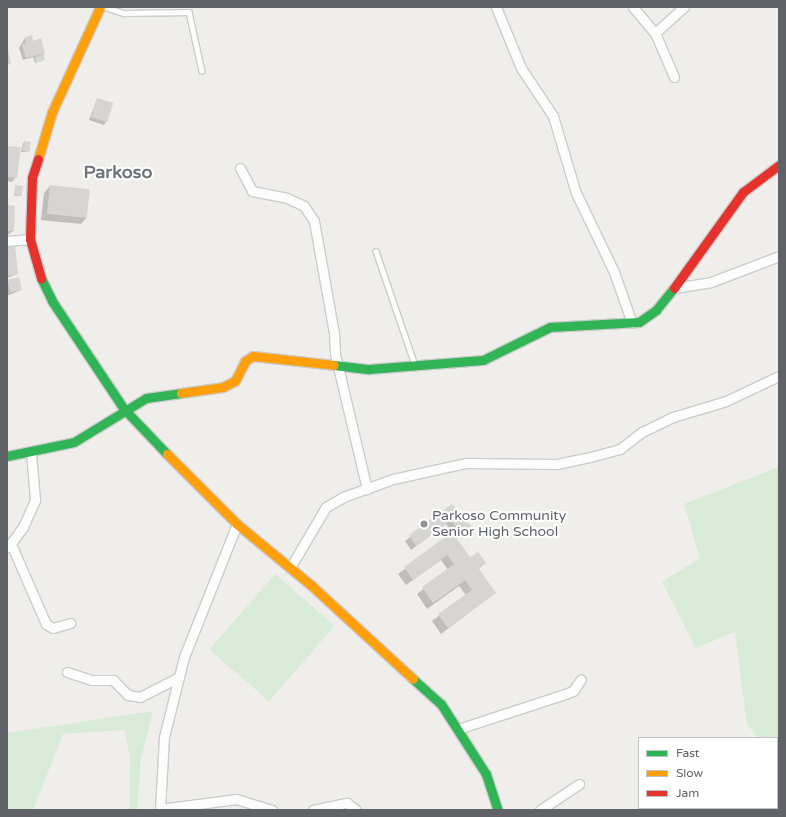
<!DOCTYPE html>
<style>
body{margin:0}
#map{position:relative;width:786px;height:817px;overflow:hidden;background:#efeeea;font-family:"Varela Round",sans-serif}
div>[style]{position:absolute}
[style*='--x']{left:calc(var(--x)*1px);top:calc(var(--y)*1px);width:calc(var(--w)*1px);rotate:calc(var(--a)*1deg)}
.green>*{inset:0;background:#d8ebd6;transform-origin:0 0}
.shadow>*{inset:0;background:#0003}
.building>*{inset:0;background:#d6d5d3;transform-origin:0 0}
.roads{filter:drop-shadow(1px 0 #cbcccc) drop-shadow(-1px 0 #cbcccc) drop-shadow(0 1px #cbcccc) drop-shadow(0 -1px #cbcccc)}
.lane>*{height:4.5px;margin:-2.25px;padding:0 2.25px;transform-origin:2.25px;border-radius:2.25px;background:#fdfcfc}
.street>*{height:9px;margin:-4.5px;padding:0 4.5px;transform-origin:4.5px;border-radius:4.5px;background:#fdfcfc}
.fast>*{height:9px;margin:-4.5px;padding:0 4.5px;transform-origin:4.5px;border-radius:4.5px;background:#30b455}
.slow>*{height:9px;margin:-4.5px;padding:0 4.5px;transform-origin:4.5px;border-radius:4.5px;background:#ff9f0a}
.jam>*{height:9px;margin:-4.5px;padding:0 4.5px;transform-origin:4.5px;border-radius:4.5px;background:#e5322d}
.dots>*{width:11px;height:11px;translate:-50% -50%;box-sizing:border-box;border:2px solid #fff;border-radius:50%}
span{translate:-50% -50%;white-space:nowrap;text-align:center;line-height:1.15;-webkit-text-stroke:4px #fff;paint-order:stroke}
.poi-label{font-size:14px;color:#5f6368}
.left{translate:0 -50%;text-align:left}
.district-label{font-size:18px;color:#70757a;font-weight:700}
.frame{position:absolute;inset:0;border:8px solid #5f6368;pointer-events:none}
.legend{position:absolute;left:638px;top:737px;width:140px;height:72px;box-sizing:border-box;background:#fff;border:1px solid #bfc1c3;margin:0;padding:5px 7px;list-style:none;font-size:12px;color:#5f6368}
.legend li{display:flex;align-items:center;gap:8px;height:20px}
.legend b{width:20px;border:1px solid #bfc1c3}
</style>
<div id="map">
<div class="green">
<div style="clip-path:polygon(779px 467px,779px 759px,777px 738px,758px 738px,747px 724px,735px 632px,696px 648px,662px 582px,700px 558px,684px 504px)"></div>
<div style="left:275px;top:574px;width:79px;height:100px;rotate:41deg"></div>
<div style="clip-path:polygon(153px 711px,141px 759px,137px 810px,129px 810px,130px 759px,125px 730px,63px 734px,33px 810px,7px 810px,7px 733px)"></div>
</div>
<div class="shadow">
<div style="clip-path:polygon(25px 38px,44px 52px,43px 61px,35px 63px,33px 57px,23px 60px,19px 48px)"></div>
<div style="clip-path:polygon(97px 99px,106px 122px,104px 125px,89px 120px)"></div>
<div style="clip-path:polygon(23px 143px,30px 143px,27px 152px,21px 152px)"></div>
<div style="clip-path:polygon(7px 147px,16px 177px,12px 182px,7px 181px)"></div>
<div style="clip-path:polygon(16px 186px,22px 195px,21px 196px,14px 196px)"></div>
<div style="clip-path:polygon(50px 186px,87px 217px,81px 224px,41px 220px,44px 193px)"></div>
<div style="clip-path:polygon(7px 206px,13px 231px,8px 235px,7px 235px)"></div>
<div style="clip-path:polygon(7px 248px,17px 274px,7px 278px)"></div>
<div style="clip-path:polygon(19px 279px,21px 290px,7px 296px,7px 281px)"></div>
<div style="clip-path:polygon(452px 505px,470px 527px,456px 539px,495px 593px,441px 634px,432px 621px,466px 595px,459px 586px,427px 609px,417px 594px,448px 570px,441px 560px,406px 585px,398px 574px,452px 533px,446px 524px,411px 550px,405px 541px)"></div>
</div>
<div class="building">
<div style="clip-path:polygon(32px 35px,33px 41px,41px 38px,45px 53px,26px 58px,22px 44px,26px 43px,25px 37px)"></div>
<div style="clip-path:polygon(7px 44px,11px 64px,7px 65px)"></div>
<div style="clip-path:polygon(43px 54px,45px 60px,36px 63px,35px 57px)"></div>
<div style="left:97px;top:98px;width:17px;height:20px;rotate:17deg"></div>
<div style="left:24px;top:141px;width:7px;height:10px;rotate:8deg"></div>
<div style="clip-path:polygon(7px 146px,21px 147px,17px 178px,7px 177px)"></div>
<div style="left:15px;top:185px;width:8px;height:10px;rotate:7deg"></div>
<div style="left:50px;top:185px;width:40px;height:29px;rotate:6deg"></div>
<div style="clip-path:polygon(7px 205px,15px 206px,14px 231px,7px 231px)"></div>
<div style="clip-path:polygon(15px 246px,18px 274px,7px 276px,7px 247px)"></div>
<div style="left:19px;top:277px;width:13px;height:12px;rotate:77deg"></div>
<div style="clip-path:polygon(452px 504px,472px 527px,461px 534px,451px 520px,416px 546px,409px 535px)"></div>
<div style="clip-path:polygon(452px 532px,470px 557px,478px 552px,486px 563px,479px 569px,496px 593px,448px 628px,438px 614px,472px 590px,465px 580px,433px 603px,422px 587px,454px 564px,447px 555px,413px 580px,404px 567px)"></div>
</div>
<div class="roads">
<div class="lane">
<div style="--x:105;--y:7;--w:20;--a:18"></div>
<div style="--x:124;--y:13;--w:65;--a:-0.9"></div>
<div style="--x:189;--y:12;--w:60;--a:77.6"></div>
<div style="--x:376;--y:251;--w:120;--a:71.1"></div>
</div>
<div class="street">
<div style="--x:496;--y:7;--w:66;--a:67.7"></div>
<div style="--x:521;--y:68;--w:58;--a:56.3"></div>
<div style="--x:553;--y:116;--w:80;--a:73.4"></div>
<div style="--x:576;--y:193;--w:88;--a:64.3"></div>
<div style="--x:614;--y:272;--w:54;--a:70.6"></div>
<div style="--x:633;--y:7;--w:34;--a:50"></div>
<div style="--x:655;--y:33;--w:48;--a:66.6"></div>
<div style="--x:655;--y:33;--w:39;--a:-42"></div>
<div style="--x:240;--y:168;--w:26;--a:62"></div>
<div style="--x:252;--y:191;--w:36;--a:11"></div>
<div style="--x:287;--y:198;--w:19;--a:25"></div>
<div style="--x:304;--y:206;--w:18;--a:56"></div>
<div style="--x:314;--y:221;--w:114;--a:79.9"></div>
<div style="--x:334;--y:333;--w:21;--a:87"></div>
<div style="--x:335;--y:354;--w:139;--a:76.7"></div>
<div style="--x:7;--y:241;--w:23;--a:-5"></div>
<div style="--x:674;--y:288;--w:37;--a:-9"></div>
<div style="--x:711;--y:282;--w:73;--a:-20.9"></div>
<div style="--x:11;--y:544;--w:87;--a:66.4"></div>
<div style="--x:46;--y:624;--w:8;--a:30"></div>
<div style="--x:53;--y:628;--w:18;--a:-16"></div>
<div style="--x:8;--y:547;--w:25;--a:-53"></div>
<div style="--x:23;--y:527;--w:30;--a:-66"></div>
<div style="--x:35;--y:500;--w:48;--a:-94.8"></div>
<div style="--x:290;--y:568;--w:71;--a:-59.5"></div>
<div style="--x:326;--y:507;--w:20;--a:-30"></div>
<div style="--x:343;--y:497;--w:53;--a:-19.8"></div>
<div style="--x:393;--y:479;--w:75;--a:-12.4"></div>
<div style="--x:466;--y:463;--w:91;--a:0.6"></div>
<div style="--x:557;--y:464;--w:34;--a:-12"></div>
<div style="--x:590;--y:457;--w:31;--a:-15"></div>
<div style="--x:620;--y:449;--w:28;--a:-38"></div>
<div style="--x:642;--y:432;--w:34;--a:-26"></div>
<div style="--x:673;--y:417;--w:55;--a:-16.8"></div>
<div style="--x:726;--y:401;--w:59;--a:-25.3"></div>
<div style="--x:67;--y:672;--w:25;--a:18"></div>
<div style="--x:91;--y:680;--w:22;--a:0"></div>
<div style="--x:113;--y:680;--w:21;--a:45"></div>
<div style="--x:128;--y:695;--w:12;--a:9"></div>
<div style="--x:140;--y:697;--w:44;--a:-27.1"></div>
<div style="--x:458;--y:729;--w:113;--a:-18.1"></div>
<div style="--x:565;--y:694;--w:9;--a:-21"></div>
<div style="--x:573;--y:691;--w:14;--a:-56"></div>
<div style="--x:160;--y:809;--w:77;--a:-7.5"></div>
<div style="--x:236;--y:799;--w:38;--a:17"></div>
<div style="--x:160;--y:810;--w:73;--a:-86.9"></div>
<div style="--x:164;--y:737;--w:82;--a:-76"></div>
<div style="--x:184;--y:657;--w:143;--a:-68.3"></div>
<div style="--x:313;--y:810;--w:35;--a:-12"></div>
<div style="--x:347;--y:803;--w:11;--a:38"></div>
<div style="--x:540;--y:810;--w:47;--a:-33.7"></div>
</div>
<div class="fast">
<div style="--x:41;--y:278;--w:25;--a:64"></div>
<div style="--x:52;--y:301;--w:130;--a:56.3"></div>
<div style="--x:124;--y:409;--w:62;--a:46.3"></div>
<div style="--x:334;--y:365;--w:35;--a:7"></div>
<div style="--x:369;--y:369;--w:114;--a:-4.5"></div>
<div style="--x:483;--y:360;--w:75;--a:-26.2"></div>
<div style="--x:550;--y:327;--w:89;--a:-3.2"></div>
<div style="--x:639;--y:322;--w:21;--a:-35"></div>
<div style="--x:656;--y:310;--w:28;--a:-51"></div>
<div style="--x:7;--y:456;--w:68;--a:-11.8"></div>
<div style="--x:74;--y:442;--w:84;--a:-31.4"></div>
<div style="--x:146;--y:398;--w:35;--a:-8"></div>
<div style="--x:413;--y:679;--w:38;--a:42"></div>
<div style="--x:441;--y:704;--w:83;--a:57.3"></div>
<div style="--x:486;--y:774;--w:38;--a:72"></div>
</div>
<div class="slow">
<div style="--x:38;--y:159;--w:49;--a:-73.4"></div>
<div style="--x:52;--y:112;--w:115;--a:-65.4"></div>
<div style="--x:181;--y:393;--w:42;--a:-8.1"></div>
<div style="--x:223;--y:387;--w:13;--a:-27"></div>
<div style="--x:235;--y:381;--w:22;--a:-63"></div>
<div style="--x:245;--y:361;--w:9;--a:-32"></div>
<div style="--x:253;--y:356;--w:81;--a:6.3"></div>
<div style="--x:167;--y:454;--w:99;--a:45"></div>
<div style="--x:237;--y:524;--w:97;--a:39.6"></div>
<div style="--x:312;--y:586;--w:137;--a:42.6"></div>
</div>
<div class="jam">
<div style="--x:38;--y:159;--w:20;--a:108"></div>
<div style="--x:32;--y:178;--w:61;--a:91.9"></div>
<div style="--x:30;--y:239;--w:41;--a:74.2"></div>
<div style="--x:674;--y:288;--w:118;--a:-54.3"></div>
<div style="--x:743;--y:192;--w:45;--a:-36.9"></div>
</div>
</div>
<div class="dots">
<div style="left:424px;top:524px;background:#919496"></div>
</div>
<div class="poi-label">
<span class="left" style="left:432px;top:524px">Parkoso Community<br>Senior High School</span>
</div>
<div class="district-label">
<span style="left:118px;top:172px">Parkoso</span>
</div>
<div class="frame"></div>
<ul class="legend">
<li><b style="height:5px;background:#30b455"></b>Fast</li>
<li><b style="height:5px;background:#ff9f0a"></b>Slow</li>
<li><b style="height:5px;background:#e5322d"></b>Jam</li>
</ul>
</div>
